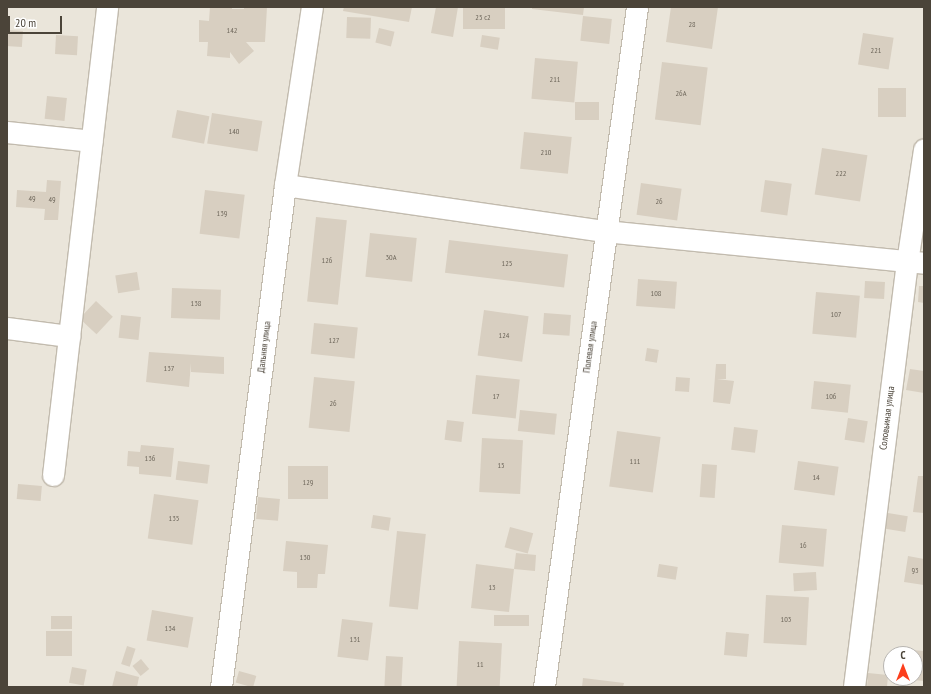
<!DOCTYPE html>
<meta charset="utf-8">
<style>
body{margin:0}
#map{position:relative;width:931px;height:694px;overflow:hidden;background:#f6f3ec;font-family:"PT Sans Narrow",sans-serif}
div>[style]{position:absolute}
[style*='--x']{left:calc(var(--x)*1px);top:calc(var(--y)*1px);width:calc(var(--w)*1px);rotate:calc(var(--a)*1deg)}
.residential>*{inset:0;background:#eae5da}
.building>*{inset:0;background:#d8cfc1;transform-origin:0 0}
.roads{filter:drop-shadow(1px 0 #c2bbae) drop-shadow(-1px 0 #c2bbae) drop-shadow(0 1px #c2bbae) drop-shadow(0 -1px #c2bbae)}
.minor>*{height:21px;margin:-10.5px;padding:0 10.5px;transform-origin:10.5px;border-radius:10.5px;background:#fff}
span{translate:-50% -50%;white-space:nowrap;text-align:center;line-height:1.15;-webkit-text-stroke:3px #fff;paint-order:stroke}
.number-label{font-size:8px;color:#6e675b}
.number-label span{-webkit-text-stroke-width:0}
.street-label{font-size:10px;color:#4b4439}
.frame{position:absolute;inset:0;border:8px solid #4b4439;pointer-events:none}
.north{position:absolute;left:883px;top:646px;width:40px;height:40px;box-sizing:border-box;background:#fff;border:1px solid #b7b4b0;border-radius:50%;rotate:0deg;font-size:11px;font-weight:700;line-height:16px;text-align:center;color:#4b4439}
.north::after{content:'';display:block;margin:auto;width:14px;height:18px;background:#fc3f1d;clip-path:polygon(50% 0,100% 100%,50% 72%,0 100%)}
.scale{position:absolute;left:8px;top:16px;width:54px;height:18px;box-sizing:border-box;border:2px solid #4b4439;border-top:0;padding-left:5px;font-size:12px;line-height:14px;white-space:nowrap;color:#4b4439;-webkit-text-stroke:3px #fff;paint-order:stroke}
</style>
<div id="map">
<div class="residential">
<div style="clip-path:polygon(evenodd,7px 7px,924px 7px,924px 687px,7px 687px,7px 7px,891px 654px,915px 654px,915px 678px,891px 678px,891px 654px)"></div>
</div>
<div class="building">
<div style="clip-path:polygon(210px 7px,232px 7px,232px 9px,244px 9px,244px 7px,267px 7px,265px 42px,246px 42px,254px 51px,239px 64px,230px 52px,230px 58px,207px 56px,208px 42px,199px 42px,199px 20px,209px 21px)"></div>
<div style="clip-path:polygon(344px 7px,412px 7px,409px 22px,343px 11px)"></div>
<div style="clip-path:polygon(436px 7px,458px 7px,453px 37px,431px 33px)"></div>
<div style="left:463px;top:7px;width:42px;height:22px"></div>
<div style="clip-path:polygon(532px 7px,584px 7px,583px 15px,532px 9px)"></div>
<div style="clip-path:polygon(671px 7px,718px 7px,712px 49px,666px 42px)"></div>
<div style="left:583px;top:16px;width:29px;height:25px;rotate:6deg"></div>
<div style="left:347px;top:17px;width:24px;height:21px;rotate:2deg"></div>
<div style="left:379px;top:28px;width:16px;height:15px;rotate:14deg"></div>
<div style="left:7px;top:30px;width:16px;height:16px;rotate:4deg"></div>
<div style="left:863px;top:33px;width:31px;height:32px;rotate:9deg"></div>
<div style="left:56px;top:35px;width:22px;height:19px;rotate:3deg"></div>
<div style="left:482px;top:35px;width:18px;height:12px;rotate:9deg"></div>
<div style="left:535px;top:58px;width:43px;height:41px;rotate:5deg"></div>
<div style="left:662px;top:62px;width:46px;height:58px;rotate:7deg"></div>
<div style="left:878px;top:88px;width:28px;height:29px"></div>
<div style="left:47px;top:96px;width:20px;height:23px;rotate:6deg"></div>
<div style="left:575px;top:102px;width:24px;height:18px"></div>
<div style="left:177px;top:110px;width:33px;height:28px;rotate:11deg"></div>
<div style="left:212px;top:113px;width:51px;height:31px;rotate:9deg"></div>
<div style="left:524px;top:132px;width:48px;height:37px;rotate:6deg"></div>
<div style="left:822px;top:148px;width:46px;height:47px;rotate:9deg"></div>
<div style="clip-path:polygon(47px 180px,61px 181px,58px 220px,44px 220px,45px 209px,16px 207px,17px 190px,46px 192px)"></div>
<div style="left:765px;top:180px;width:27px;height:32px;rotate:8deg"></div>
<div style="left:641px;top:183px;width:41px;height:32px;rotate:8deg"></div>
<div style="left:205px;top:190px;width:40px;height:44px;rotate:7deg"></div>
<div style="left:316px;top:217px;width:31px;height:85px;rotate:6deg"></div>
<div style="left:370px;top:233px;width:47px;height:44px;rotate:6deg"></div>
<div style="left:449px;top:240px;width:120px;height:33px;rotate:7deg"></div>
<div style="left:137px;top:272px;width:18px;height:22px;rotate:81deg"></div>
<div style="left:638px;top:279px;width:39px;height:27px;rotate:4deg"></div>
<div style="left:865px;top:281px;width:20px;height:17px;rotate:3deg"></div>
<div style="clip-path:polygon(919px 286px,924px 286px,924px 303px,918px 302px)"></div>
<div style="left:172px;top:288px;width:49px;height:30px;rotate:2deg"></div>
<div style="left:816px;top:292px;width:44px;height:42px;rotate:5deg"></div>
<div style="left:96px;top:301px;width:23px;height:24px;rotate:43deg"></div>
<div style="left:484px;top:310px;width:45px;height:46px;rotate:8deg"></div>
<div style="left:544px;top:313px;width:27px;height:21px;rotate:4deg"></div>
<div style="left:121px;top:315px;width:20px;height:23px;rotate:6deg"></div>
<div style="left:314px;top:323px;width:44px;height:31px;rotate:6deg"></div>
<div style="left:647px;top:348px;width:12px;height:13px;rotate:9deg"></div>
<div style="clip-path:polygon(149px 352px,224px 357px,224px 374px,191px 372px,191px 363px,189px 387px,146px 382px)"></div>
<div style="clip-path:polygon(716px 364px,726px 364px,726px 379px,717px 379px,734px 381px,730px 404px,713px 402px)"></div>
<div style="clip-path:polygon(910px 369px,924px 371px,924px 393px,906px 390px)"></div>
<div style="left:476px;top:375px;width:44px;height:39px;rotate:6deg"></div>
<div style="left:314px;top:377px;width:41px;height:51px;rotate:6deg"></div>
<div style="left:676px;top:377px;width:14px;height:14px;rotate:4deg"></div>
<div style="left:814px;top:381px;width:37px;height:28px;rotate:6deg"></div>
<div style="left:520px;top:410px;width:37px;height:21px;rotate:6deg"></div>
<div style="left:848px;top:418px;width:20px;height:22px;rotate:9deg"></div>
<div style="left:447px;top:420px;width:17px;height:20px;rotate:7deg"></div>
<div style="left:734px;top:427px;width:24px;height:23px;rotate:7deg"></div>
<div style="left:617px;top:431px;width:44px;height:56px;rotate:8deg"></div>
<div style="left:482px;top:438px;width:41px;height:54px;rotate:3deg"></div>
<div style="clip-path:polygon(141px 445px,174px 448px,171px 477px,139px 474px,139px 467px,127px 466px,128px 451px,140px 452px)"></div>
<div style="left:178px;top:461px;width:32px;height:19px;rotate:7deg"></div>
<div style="left:798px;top:461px;width:41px;height:29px;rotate:8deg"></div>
<div style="left:702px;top:464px;width:15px;height:33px;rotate:4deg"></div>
<div style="left:288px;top:466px;width:40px;height:33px"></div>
<div style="clip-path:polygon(918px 476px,924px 476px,924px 513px,913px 512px)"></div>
<div style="left:18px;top:484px;width:24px;height:15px;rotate:5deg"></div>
<div style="left:154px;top:494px;width:45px;height:45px;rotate:8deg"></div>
<div style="left:258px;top:497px;width:22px;height:22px;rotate:5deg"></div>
<div style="left:888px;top:513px;width:20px;height:16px;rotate:9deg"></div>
<div style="left:373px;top:515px;width:18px;height:13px;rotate:9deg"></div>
<div style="left:782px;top:525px;width:45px;height:38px;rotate:5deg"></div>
<div style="left:510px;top:527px;width:24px;height:21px;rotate:15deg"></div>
<div style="left:397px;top:531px;width:29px;height:76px;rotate:6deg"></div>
<div style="clip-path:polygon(286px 541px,328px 545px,325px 574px,318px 574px,317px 588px,297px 588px,297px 572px,283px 571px)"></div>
<div style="clip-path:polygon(516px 553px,536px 555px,535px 571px,514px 569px,509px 612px,471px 608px,476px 564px,514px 569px)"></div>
<div style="clip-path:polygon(908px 556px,924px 559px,924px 585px,904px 582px)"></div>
<div style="left:659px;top:564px;width:19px;height:13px;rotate:9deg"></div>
<div style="left:816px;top:572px;width:18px;height:23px;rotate:87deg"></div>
<div style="left:766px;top:595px;width:43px;height:48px;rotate:3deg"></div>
<div style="left:152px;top:610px;width:42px;height:31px;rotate:10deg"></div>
<div style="left:494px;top:615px;width:35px;height:11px"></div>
<div style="left:51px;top:616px;width:21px;height:13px"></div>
<div style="left:342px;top:619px;width:31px;height:38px;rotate:7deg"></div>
<div style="left:46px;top:631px;width:26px;height:25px"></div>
<div style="left:726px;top:632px;width:23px;height:23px;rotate:5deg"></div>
<div style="left:459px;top:641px;width:43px;height:45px;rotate:3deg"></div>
<div style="left:127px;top:646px;width:9px;height:19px;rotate:18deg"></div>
<div style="clip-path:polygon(898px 649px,924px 651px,924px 681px,902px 679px,915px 678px,915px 654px,897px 654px)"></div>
<div style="left:386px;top:656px;width:17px;height:31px;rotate:3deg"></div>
<div style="left:141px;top:659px;width:13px;height:11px;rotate:51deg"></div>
<div style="left:72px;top:667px;width:15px;height:16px;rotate:11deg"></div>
<div style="clip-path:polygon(116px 671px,139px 677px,137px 687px,112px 687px)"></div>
<div style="left:239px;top:671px;width:18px;height:12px;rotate:16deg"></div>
<div style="clip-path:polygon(868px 673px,888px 675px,887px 687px,867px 687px)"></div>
<div style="clip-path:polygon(583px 678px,624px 683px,623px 687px,582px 687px)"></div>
</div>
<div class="roads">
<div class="minor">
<div style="--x:7;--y:132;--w:85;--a:6"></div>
<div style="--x:285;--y:185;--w:323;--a:8.2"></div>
<div style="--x:605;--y:231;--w:321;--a:5.7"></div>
<div style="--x:7;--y:328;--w:63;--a:7.4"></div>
<div style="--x:53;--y:475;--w:471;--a:-83.4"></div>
<div style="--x:221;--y:687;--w:506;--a:-82.73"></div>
<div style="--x:285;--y:185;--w:180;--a:-81.4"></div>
<div style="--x:544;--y:687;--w:686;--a:-82.21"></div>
<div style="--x:854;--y:687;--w:428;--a:-82.9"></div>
<div style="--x:907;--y:262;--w:114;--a:-81.4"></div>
</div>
</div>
<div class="number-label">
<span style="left:483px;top:18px">25 с2</span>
<span style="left:692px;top:25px">28</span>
<span style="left:232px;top:31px">142</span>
<span style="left:876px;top:51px">221</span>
<span style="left:555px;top:80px">211</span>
<span style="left:681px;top:94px">26А</span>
<span style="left:234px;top:132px">140</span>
<span style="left:546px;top:153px">210</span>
<span style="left:841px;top:174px">222</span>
<span style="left:32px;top:199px">49</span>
<span style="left:52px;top:200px">49</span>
<span style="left:659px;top:202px">26</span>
<span style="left:222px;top:214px">139</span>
<span style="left:391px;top:258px">30А</span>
<span style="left:327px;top:261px">126</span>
<span style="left:507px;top:264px">125</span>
<span style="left:656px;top:294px">108</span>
<span style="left:196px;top:304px">138</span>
<span style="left:836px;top:315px">107</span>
<span style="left:504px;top:336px">124</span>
<span style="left:334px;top:341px">127</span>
<span style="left:169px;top:369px">137</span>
<span style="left:496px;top:397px">17</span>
<span style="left:831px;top:397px">106</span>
<span style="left:333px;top:404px">26</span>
<span style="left:150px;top:459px">136</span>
<span style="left:635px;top:462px">111</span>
<span style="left:501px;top:466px">15</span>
<span style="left:816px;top:478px">14</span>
<span style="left:308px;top:483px">129</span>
<span style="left:174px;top:519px">135</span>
<span style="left:803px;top:546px">16</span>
<span style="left:305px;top:558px">130</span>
<span style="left:915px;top:571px">93</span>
<span style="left:492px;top:588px">13</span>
<span style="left:786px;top:620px">103</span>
<span style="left:170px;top:629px">134</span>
<span style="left:355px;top:640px">131</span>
<span style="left:480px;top:665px">11</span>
</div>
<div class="street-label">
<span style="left:264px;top:347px;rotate:-83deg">Дальняя улица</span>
<span style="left:590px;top:347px;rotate:-82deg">Полевая улица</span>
<span style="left:887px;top:418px;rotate:-83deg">Соловьиная улица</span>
</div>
<div class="frame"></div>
<div class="north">С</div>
<div class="scale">20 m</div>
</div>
